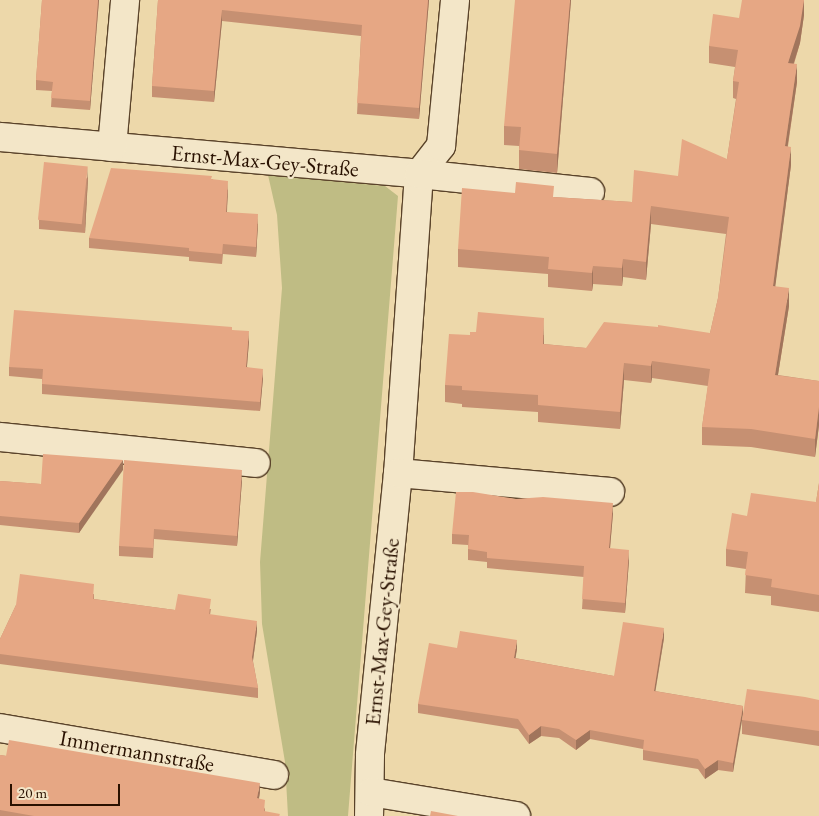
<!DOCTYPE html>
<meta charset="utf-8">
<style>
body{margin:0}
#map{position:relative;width:819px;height:816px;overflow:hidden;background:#edd8aa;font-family:"EB Garamond",serif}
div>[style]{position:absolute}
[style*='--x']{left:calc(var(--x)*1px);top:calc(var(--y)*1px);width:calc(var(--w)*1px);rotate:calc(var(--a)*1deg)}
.green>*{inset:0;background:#bfbc84}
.roads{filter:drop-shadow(1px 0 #5a432a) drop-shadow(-1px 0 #5a432a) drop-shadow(0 1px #5a432a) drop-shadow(0 -1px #5a432a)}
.minor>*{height:28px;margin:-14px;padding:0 14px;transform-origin:14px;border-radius:14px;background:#f3e6c8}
.wall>*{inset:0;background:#c69072}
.shaded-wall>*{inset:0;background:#a1755c}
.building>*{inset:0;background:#e6a784;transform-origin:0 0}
span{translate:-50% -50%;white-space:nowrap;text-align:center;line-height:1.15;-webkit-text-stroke:4.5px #f3e6c8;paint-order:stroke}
.street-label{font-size:22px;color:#291100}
.scale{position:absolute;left:10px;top:784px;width:110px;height:22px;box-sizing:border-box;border:2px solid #291100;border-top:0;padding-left:6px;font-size:15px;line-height:18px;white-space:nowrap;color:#291100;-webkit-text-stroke:4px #f3e6c8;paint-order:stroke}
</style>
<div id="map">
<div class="green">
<div style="clip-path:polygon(268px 175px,385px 186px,398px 196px,348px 816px,288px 816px,285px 762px,262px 624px,260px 562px,282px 288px,277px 215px)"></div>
</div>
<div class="roads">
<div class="minor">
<div style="--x:0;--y:137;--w:421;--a:5"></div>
<div style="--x:419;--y:174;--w:300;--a:94"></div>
<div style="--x:398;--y:473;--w:283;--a:95.7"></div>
<div style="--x:370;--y:755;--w:61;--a:90.9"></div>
<div style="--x:112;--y:147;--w:148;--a:-84.9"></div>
<div style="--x:419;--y:174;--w:36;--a:-52"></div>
<div style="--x:441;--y:146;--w:147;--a:-84.5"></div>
<div style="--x:419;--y:174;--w:172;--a:6"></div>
<div style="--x:0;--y:437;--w:257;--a:5.8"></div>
<div style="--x:398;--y:473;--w:213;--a:5.1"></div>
<div style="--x:0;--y:728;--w:278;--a:9.7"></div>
<div style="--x:371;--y:792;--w:147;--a:9.4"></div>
</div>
</div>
<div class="wall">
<div style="clip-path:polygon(42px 0,99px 0,90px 110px,51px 107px,52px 91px,36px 90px,36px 80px)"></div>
<div style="clip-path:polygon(158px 0,429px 0,419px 119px,357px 114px,361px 36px,222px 21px,214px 102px,152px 97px,152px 86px)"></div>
<div style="clip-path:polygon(571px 0,557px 173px,519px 169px,519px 146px,504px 145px,504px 126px)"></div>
<div style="clip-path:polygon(804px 0,804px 15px,800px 43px,794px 64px,797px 82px,788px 146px,791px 165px,775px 286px,789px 306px,778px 375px,819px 381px,819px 425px,815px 457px,751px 447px,702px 445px,702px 427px,708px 386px,652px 378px,651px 383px,624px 380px,620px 429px,538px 422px,538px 412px,462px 407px,462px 404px,445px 402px,445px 385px,470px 335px,476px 332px,544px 335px,544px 344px,586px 348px,710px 333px,718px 298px,726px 234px,651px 224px,646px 280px,623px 277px,622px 286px,593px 284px,592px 291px,548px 287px,548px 274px,458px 267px,458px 249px,554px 197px,632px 202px,678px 176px,727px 159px,736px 99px,733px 98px,733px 81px,735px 67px,709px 63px,709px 46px,739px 18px)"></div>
<div style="clip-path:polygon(88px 177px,85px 233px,39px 229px,39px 220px)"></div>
<div style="clip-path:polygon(212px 179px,228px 190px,227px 212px,258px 224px,256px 257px,223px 254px,222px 264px,189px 261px,189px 257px,89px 248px,89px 238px)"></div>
<div style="clip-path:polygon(232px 330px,249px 341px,247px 367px,263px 378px,260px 411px,42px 394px,42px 379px,9px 376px,9px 367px)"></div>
<div style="clip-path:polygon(123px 460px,79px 533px,0 525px,0 481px,41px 484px)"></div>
<div style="clip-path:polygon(242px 480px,237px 546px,154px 539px,153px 558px,119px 556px,119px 546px)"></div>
<div style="clip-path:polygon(819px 483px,819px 612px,771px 605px,771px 596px,745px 593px,746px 569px,726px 566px,726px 549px,747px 516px,816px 502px)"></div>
<div style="clip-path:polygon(613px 513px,610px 549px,629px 560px,625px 613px,582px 609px,584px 577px,487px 568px,487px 562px,468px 560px,468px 545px,452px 544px,452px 534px)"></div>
<div style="clip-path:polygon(94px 594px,94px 599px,175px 610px,211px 609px,210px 615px,257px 631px,253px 661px,258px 688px,258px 698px,0 664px,0 639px,16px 605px)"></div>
<div style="clip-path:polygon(664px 638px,655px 691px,743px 706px,733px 772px,718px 770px,705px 779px,698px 769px,643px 760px,643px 749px,590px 739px,576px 750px,559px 738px,541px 736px,529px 744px,518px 729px,418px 713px,418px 704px,457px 648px,517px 649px,515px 658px,614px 676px)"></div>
<div style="clip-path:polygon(819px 700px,819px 746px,742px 734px,742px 720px)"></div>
<div style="clip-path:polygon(0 755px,260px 792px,259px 799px,265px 809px,265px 812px,280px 816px,0 816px)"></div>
</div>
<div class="shaded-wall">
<div style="clip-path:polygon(98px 0,99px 0,90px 110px,90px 101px)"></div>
<div style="clip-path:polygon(428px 0,429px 0,419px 119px,419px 108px)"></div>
<div style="clip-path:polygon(570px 0,571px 0,557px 173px,557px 154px)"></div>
<div style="clip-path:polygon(804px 0,804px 15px,800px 43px,788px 81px,788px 63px)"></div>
<div style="clip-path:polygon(222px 10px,222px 21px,214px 102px,214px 91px)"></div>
<div style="clip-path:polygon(797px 64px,797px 82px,785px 163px,785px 146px)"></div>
<div style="clip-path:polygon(791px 147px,791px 165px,773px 304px,773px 286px)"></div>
<div style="clip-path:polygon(88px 167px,88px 177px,85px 233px,85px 223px)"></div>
<div style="clip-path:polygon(228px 181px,228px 190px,226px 221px,226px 212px)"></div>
<div style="clip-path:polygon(651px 206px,651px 224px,646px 280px,646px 262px)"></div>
<div style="clip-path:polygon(258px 214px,258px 224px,256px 257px,256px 247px)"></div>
<div style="clip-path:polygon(623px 259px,623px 277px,622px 286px,622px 268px)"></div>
<div style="clip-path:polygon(593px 266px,593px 284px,592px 291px,592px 273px)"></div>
<div style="clip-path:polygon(789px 288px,789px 306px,775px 393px,775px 375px)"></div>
<div style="clip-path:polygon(544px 318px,544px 335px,543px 362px,543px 344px)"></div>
<div style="clip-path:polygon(249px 331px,249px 341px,246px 377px,246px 367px)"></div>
<div style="clip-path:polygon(652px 361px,652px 378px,651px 383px,651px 366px)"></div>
<div style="clip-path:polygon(624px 363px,624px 380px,620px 429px,620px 412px)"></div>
<div style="clip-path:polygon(263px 369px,263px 378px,260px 411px,260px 402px)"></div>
<div style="clip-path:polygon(819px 407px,819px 425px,815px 457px,815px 439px)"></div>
<div style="clip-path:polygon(123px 460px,123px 470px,79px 533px,79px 523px)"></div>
<div style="clip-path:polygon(242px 470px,242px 480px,237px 546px,237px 536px)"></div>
<div style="clip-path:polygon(613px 503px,613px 513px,609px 559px,609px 548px)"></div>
<div style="clip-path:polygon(629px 550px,629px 560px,625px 613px,625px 603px)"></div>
<div style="clip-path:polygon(257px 621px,257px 631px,252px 667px,252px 657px)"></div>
<div style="clip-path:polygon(664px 628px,664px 638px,654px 700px,654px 691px)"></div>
<div style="clip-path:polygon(517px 640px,517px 649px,514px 668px,514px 658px)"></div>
<div style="clip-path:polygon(743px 706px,743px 715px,733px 772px,733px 763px)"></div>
<div style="clip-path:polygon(541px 726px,541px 736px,529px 744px,529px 735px)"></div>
<div style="clip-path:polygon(590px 730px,590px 739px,576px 750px,576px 740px)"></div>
<div style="clip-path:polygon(718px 760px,718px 770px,705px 779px,705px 769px)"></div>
<div style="clip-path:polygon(260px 783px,260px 792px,257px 808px,257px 798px)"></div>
</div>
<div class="building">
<div style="clip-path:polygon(42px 0,98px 0,90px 101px,51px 98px,53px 82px,36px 80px)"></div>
<div style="clip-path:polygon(158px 0,428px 0,419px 108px,357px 103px,362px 25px,222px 10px,214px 91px,152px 86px)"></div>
<div style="clip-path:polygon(515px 0,570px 0,557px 154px,519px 150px,521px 127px,504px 126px)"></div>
<div style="clip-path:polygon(742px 0,804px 0,800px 26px,788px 63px,797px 64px,785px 146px,791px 147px,773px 286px,789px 288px,775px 375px,819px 381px,819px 407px,815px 439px,751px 429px,702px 427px,710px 369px,652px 361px,651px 366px,624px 363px,620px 412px,538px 405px,538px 395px,462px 390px,462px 386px,445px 385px,449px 334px,470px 335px,470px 332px,476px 332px,478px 312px,544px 318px,543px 344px,586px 348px,604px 322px,658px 327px,658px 325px,710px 333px,718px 298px,729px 217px,651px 206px,646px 262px,623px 259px,622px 268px,593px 266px,592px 273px,548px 269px,549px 257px,458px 249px,462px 188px,515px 193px,516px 182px,554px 186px,553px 197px,632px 202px,634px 170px,678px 176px,682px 139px,727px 159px,739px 82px,733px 81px,738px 50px,709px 46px,713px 14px,739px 18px)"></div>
<div style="left:44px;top:162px;width:44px;height:58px;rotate:6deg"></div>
<div style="clip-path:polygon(111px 168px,212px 176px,211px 179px,228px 181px,226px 212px,258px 214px,256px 247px,223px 244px,222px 254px,189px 251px,189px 248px,89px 238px)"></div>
<div style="clip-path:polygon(14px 310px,232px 327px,232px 330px,249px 331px,246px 367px,263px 369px,260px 402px,42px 384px,43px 369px,9px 367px)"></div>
<div style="clip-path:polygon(43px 454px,123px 460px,79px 523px,0 516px,0 481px,41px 484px)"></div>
<div style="clip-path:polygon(124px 460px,242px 470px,237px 536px,154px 529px,153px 548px,119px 546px)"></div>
<div style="clip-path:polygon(819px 483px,819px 595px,771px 587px,772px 579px,745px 575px,748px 552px,726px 549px,732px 513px,747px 516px,751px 493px,816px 502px)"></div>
<div style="clip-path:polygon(456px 492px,473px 492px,516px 499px,543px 497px,613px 503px,609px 548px,629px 550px,625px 603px,582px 599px,584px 566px,487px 558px,487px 552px,468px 549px,469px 535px,452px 534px)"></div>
<div style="clip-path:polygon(20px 574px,94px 584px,93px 599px,175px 610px,178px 594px,211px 599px,209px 614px,257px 621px,252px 657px,258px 688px,0 654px,0 639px,16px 605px)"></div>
<div style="clip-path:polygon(623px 622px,664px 628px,654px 691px,743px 706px,733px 763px,718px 760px,705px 769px,698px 759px,643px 750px,644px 740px,590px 730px,576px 740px,559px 729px,541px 726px,529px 735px,518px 719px,418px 704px,429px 643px,457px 648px,460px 631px,517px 640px,514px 658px,614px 676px)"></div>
<div style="clip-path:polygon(747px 689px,805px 697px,819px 700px,819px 731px,742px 720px)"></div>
<div style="clip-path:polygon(9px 740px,260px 783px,257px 798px,265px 800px,264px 811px,280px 814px,279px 816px,34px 816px,0 810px,0 755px,6px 756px)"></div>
<div style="clip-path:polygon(431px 811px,458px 816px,430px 816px)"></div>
</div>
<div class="street-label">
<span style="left:265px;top:161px;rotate:5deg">Ernst-Max-Gey-Straße</span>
<span style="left:382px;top:632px;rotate:-84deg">Ernst-Max-Gey-Straße</span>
<span style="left:137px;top:751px;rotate:10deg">Immermannstraße</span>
</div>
<div class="scale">20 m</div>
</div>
